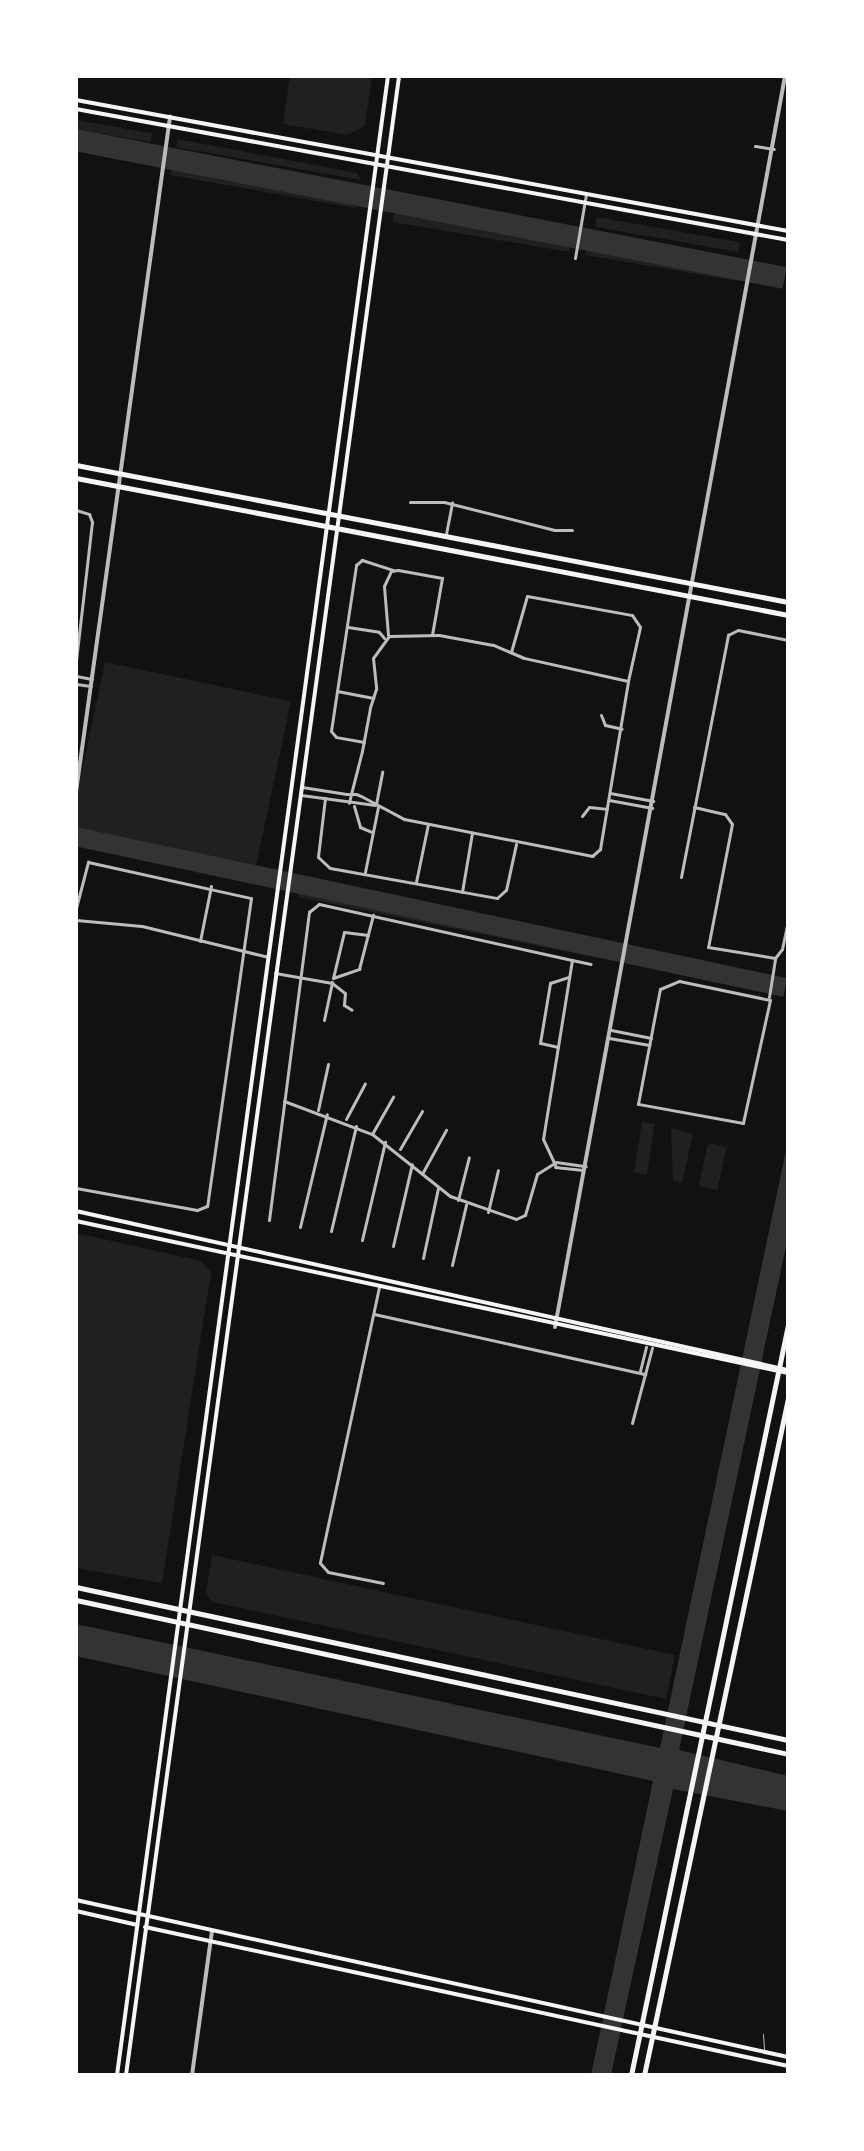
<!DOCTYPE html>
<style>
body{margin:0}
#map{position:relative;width:864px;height:2151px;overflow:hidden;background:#111;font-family:Arial,sans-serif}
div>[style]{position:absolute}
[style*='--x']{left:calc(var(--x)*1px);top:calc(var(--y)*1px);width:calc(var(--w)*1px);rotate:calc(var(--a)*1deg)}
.green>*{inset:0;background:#202020;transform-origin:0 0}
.water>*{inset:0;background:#333;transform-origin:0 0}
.service>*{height:1px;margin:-0.5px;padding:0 0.5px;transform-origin:0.5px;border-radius:0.5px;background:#bcbcbc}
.minor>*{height:3px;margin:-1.5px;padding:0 1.5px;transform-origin:1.5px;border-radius:1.5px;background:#bcbcbc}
.tertiary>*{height:4px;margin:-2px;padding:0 2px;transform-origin:2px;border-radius:2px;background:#bcbcbc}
.secondary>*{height:4px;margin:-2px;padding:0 2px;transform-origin:2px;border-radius:2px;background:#f5f5f5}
.primary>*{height:5px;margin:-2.5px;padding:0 2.5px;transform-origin:2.5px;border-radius:2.5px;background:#f5f5f5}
span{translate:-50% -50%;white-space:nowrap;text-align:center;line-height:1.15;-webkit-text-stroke:8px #fff;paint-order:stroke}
.frame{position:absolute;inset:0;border:78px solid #fff;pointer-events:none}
</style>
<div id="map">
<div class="green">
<div style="clip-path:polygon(290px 76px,372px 76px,365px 126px,347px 135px,283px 124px)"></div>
<div style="left:76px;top:120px;width:77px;height:9px;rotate:10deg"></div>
<div style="clip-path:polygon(178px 139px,357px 173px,361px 180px,176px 147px)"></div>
<div style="clip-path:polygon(171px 168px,356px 204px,355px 208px,170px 175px)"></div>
<div style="clip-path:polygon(394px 212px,571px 244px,569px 252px,393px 222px)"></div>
<div style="left:597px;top:217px;width:145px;height:10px;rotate:10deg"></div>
<div style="clip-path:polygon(587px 246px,740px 274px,738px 281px,585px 255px)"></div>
<div style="left:105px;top:662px;width:190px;height:168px;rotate:12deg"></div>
<div style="clip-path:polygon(299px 891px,614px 956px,613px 961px,298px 897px)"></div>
<div style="left:642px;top:1122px;width:13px;height:51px;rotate:9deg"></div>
<div style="clip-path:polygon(671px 1128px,693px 1134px,682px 1183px,673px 1181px)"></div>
<div style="left:708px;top:1143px;width:19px;height:44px;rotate:12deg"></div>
<div style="clip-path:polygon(76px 1233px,201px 1261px,211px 1272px,162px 1583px,76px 1568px)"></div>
<div style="clip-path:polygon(212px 1555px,675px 1655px,666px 1699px,213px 1602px,206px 1594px)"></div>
</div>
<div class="water">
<div style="left:76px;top:129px;width:724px;height:22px;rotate:11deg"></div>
<div style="left:76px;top:827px;width:727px;height:19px;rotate:12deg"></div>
<div style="clip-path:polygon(788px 1141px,788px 1237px,679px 1750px,788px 1776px,788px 1811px,673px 1789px,611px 2075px,591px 2075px,653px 1781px,76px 1656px,76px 1624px,660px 1748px)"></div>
</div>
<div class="service">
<div style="--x:763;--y:2034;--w:16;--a:86"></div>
</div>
<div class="minor">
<div style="--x:755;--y:146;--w:19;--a:9"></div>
<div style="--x:575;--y:258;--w:65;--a:-80.2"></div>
<div style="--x:410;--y:502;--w:34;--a:0"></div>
<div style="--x:444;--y:502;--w:114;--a:14.2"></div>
<div style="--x:555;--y:530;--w:17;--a:0"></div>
<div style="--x:76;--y:510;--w:14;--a:17"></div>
<div style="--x:89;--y:514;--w:9;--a:69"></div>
<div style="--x:92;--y:522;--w:140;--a:96.6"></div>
<div style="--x:446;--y:534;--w:32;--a:-79"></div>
<div style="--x:348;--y:627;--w:31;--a:9"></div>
<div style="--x:379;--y:632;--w:8;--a:50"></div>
<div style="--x:388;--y:635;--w:49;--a:-94.7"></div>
<div style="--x:384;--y:586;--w:17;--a:-65"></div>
<div style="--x:391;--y:571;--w:7;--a:-8"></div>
<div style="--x:398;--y:570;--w:45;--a:10.3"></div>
<div style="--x:442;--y:578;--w:58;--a:100"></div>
<div style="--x:511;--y:652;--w:58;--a:-74.1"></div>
<div style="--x:527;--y:596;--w:107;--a:10.3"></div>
<div style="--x:632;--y:615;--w:14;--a:56"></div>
<div style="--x:640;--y:627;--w:55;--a:102.5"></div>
<div style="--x:76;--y:676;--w:16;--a:11"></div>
<div style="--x:76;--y:684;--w:15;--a:8"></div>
<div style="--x:337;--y:691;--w:37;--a:11"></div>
<div style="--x:601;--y:715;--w:11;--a:68"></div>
<div style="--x:605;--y:725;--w:17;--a:13"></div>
<div style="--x:364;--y:742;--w:28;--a:-170"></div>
<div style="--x:336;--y:737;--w:8;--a:-130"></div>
<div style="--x:331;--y:731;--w:168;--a:-81.4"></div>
<div style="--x:356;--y:565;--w:8;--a:-40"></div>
<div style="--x:362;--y:560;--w:33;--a:18"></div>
<div style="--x:302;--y:787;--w:45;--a:9"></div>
<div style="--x:346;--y:794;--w:10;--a:0"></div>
<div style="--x:356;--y:794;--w:5;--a:22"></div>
<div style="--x:361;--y:796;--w:49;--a:28.1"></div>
<div style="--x:404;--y:819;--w:192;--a:11.1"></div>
<div style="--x:592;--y:856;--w:11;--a:-41"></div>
<div style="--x:600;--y:849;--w:170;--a:-80.5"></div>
<div style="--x:628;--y:681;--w:107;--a:-167.5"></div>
<div style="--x:524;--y:658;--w:34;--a:-157"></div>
<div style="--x:493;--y:645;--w:55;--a:-169.5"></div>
<div style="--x:439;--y:635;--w:50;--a:178.9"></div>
<div style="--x:389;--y:636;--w:27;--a:126"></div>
<div style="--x:373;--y:658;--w:31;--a:84"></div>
<div style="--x:376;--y:689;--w:20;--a:108"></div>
<div style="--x:370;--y:708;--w:44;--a:100.5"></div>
<div style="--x:362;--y:751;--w:44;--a:104.3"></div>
<div style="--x:351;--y:794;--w:9;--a:103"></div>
<div style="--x:610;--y:793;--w:44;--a:10.5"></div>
<div style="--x:301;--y:795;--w:75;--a:7.7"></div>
<div style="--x:325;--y:798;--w:59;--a:96.8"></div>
<div style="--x:318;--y:857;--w:16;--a:43"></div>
<div style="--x:330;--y:868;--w:170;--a:10.2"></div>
<div style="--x:497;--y:898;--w:12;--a:-42"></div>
<div style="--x:506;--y:890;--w:47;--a:-77.7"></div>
<div style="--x:609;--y:800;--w:44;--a:10.5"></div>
<div style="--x:376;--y:804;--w:33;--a:-79"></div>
<div style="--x:354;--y:806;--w:22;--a:74"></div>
<div style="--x:360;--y:827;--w:13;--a:23"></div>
<div style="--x:694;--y:807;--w:32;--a:13"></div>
<div style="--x:725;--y:814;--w:12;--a:55"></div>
<div style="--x:732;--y:824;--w:125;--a:101"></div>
<div style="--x:708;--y:947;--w:68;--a:9.3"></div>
<div style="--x:775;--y:958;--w:11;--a:-52"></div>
<div style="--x:782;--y:949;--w:30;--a:-78"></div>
<div style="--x:582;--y:816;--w:11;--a:-52"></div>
<div style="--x:589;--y:807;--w:18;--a:6"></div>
<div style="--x:365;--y:872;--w:66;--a:-78.7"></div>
<div style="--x:681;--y:877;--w:247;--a:-79"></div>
<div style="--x:728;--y:635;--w:11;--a:-27"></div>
<div style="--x:738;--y:630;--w:51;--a:11.3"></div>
<div style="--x:416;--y:882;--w:59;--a:-78.3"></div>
<div style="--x:462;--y:892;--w:60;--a:-80.4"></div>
<div style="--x:76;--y:908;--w:48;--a:-75.4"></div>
<div style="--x:88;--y:862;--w:167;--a:12.5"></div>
<div style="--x:251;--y:898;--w:311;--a:98.1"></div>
<div style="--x:207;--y:1206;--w:11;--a:158"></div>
<div style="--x:197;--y:1210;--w:123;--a:-169.7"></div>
<div style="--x:76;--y:920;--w:66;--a:5.2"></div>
<div style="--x:142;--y:926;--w:130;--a:13.8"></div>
<div style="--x:368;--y:935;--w:24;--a:-173"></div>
<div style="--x:344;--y:932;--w:47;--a:103.4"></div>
<div style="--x:333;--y:978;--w:28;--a:-19"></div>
<div style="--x:359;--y:969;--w:56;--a:-75.5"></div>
<div style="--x:200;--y:941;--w:56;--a:-78.7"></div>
<div style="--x:572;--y:960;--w:19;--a:12"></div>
<div style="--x:275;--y:973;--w:58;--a:10"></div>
<div style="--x:332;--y:983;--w:16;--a:38"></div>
<div style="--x:345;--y:993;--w:12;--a:95"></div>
<div style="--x:344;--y:1005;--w:9;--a:32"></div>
<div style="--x:679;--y:981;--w:93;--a:11.8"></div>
<div style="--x:770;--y:1000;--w:126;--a:102.4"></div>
<div style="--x:743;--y:1123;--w:107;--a:-169.7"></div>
<div style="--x:638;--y:1104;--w:117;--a:-79.2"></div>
<div style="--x:660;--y:989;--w:21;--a:-23"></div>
<div style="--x:769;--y:997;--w:39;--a:-81"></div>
<div style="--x:324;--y:1020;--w:39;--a:-78"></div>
<div style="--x:611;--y:1030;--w:41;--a:11.3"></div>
<div style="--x:609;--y:1038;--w:41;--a:9.9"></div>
<div style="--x:558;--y:1047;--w:18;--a:-167"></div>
<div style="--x:540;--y:1043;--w:61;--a:-80.5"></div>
<div style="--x:550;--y:983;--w:19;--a:-18"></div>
<div style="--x:284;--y:1101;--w:94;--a:20.6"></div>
<div style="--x:372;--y:1134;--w:100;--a:38.5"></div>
<div style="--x:450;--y:1196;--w:70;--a:19.2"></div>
<div style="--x:516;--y:1219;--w:10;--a:-24"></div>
<div style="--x:525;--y:1215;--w:43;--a:-73.7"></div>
<div style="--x:537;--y:1174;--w:22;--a:-32"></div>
<div style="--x:556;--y:1162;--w:30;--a:8"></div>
<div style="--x:318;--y:1110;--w:47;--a:-77.7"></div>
<div style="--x:346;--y:1119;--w:40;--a:-62"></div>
<div style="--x:372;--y:1134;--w:43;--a:-60.4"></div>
<div style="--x:400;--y:1149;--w:44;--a:-59.9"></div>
<div style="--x:555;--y:1167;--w:28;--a:6"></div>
<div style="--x:423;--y:1172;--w:48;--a:-61.3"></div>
<div style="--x:458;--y:1200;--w:44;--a:-75.7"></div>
<div style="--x:488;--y:1212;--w:43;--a:-76.6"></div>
<div style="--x:269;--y:1220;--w:311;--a:-82.6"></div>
<div style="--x:309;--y:912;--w:13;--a:-39"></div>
<div style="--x:319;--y:904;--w:259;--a:12.5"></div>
<div style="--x:572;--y:960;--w:181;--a:99.2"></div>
<div style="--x:543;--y:1139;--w:31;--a:65"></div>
<div style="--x:300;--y:1227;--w:116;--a:-76.6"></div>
<div style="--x:331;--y:1231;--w:108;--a:-76.6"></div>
<div style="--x:362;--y:1240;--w:101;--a:-76.8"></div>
<div style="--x:393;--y:1246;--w:84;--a:-77"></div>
<div style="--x:423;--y:1258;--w:72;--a:-77.9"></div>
<div style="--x:452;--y:1265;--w:62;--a:-76.9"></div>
<div style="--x:379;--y:1287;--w:282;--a:102.1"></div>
<div style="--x:320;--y:1563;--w:12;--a:48"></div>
<div style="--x:328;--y:1572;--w:56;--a:11.3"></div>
<div style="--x:374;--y:1314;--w:278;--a:12.5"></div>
<div style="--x:640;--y:1371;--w:25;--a:-76"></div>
<div style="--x:632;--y:1423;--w:78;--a:-75.1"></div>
</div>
<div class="tertiary">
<div style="--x:76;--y:792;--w:682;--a:-82.07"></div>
<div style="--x:555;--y:1327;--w:1272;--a:-79.58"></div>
<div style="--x:192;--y:2075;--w:145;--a:-82.1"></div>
</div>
<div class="secondary">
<div style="--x:76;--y:100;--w:724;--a:10.43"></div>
<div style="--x:76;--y:109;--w:724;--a:10.43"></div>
<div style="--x:76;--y:1211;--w:730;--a:12.59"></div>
<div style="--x:76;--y:1221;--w:728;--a:12.05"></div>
<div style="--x:76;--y:1900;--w:729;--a:12.44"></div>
<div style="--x:76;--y:1911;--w:63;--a:12.9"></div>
<div style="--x:145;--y:1927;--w:658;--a:12.2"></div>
<div style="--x:117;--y:2075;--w:2017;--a:-82.28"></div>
<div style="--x:126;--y:2075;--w:2018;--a:-82.22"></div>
</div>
<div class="primary">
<div style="--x:76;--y:465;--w:725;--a:10.89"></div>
<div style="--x:76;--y:478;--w:725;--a:10.89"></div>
<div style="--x:76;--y:1587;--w:728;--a:12.13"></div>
<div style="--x:76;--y:1600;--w:728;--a:12.2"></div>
<div style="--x:631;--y:2075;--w:766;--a:-78.18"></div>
<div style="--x:644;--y:2075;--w:692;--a:-77.99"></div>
</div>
<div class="frame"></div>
</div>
